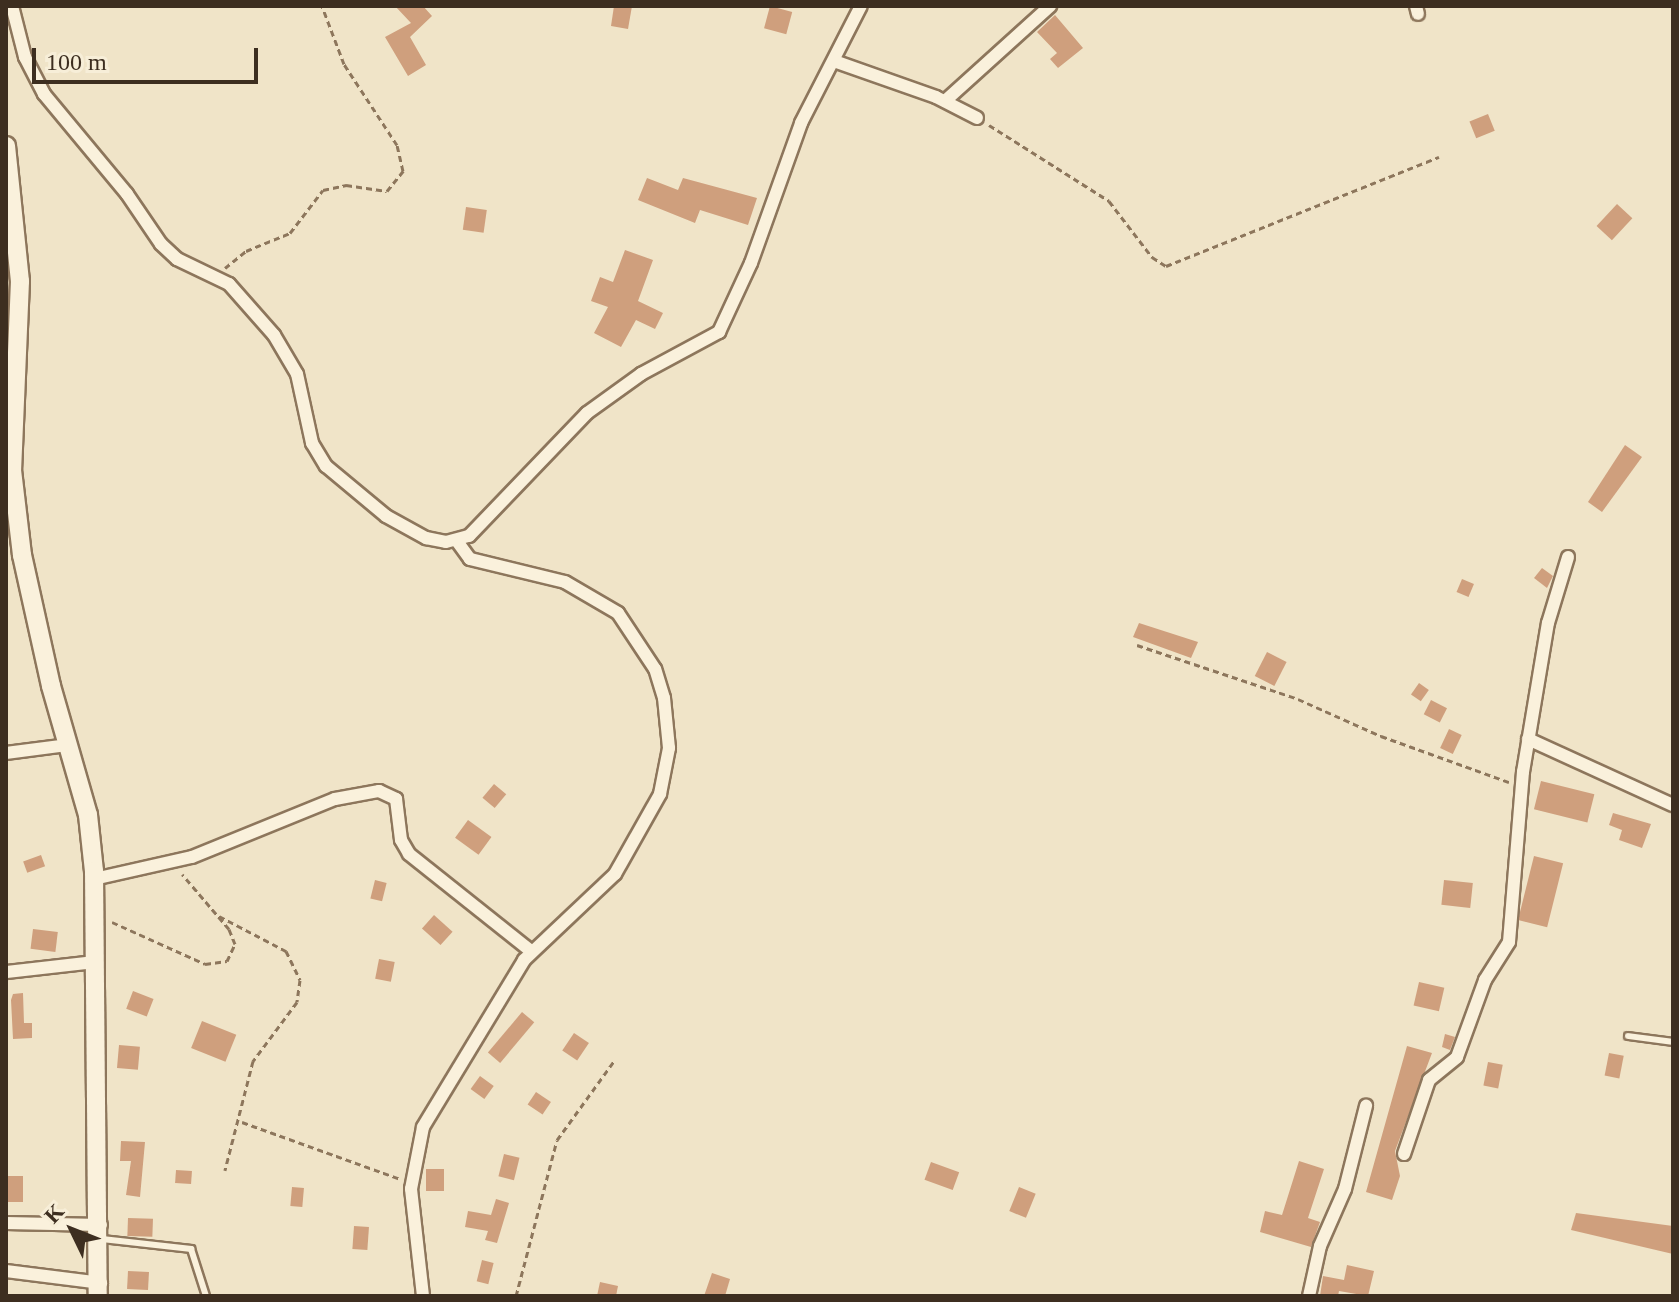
<!DOCTYPE html>
<style>
body{margin:0}
#map{position:relative;width:1679px;height:1302px;overflow:hidden;background:#f0e4c8;font-family:"Times New Roman",serif}
div>[style]{position:absolute}
[style*='--x']{left:calc(var(--x)*1px);top:calc(var(--y)*1px);width:calc(var(--w)*1px);rotate:calc(var(--a)*1deg)}
.building>*{inset:0;background:#cf9f7d;transform-origin:0 0}
.path>*{height:3px;margin-top:-1.5px;transform-origin:0;background:repeating-linear-gradient(90deg,#8d765c 0 6px,transparent 0 10px)}
.roads{filter:drop-shadow(2px 0 #8d765c) drop-shadow(-2px 0 #8d765c) drop-shadow(0 2px #8d765c) drop-shadow(0 -2px #8d765c)}
.lane>*{height:6px;margin:-3px;padding:0 3px;transform-origin:3px;border-radius:3px;background:#faf1dc}
.street>*{height:12px;margin:-6px;padding:0 6px;transform-origin:6px;border-radius:6px;background:#faf1dc}
.secondary>*{height:18px;margin:-9px;padding:0 9px;transform-origin:9px;border-radius:9px;background:#faf1dc}
span{translate:-50% -50%;white-space:nowrap;text-align:center;line-height:1.15;-webkit-text-stroke:7px #f7eed8;paint-order:stroke}
.frame{position:absolute;inset:0;border:8px solid #3d2e20;pointer-events:none}
.north{position:absolute;left:32px;top:1190px;width:80px;height:80px;-webkit-text-stroke:6px #f7eed8;paint-order:stroke;rotate:313deg;font-size:22px;font-weight:700;line-height:32px;text-align:center;color:#3d2e20}
.north::after{content:'';display:block;margin:auto;width:28px;height:36px;background:#3d2e20;clip-path:polygon(50% 0,100% 100%,50% 72%,0 100%)}
.scale{position:absolute;left:32px;top:48px;width:226px;height:36px;box-sizing:border-box;border:4px solid #3d2e20;border-top:0;padding-left:10px;font-size:24px;line-height:28px;white-space:nowrap;color:#3d2e20;-webkit-text-stroke:6px #f7eed8;paint-order:stroke}
</style>
<div id="map">
<div class="building">
<div style="clip-path:polygon(395px 6px,423px 6px,432px 16px,410px 37px,426px 65px,408px 76px,385px 37px,411px 23px)"></div>
<div style="clip-path:polygon(614px 6px,632px 6px,628px 29px,611px 26px)"></div>
<div style="left:770px;top:6px;width:23px;height:23px;rotate:15deg"></div>
<div style="clip-path:polygon(1055px 15px,1083px 48px,1058px 68px,1050px 59px,1057px 53px,1037px 32px)"></div>
<div style="left:1488px;top:114px;width:18px;height:20px;rotate:68deg"></div>
<div style="clip-path:polygon(647px 178px,678px 190px,683px 178px,757px 198px,748px 225px,700px 210px,695px 223px,638px 200px)"></div>
<div style="left:1617px;top:204px;width:21px;height:30px;rotate:43deg"></div>
<div style="left:466px;top:207px;width:21px;height:23px;rotate:8deg"></div>
<div style="clip-path:polygon(625px 250px,653px 260px,638px 301px,663px 313px,655px 329px,636px 320px,621px 347px,594px 333px,608px 307px,591px 301px,600px 277px,613px 282px)"></div>
<div style="clip-path:polygon(1625px 445px,1642px 457px,1602px 512px,1588px 502px)"></div>
<div style="clip-path:polygon(1542px 568px,1553px 576px,1547px 588px,1534px 578px)"></div>
<div style="left:1462px;top:579px;width:13px;height:14px;rotate:23deg"></div>
<div style="clip-path:polygon(1139px 623px,1198px 642px,1191px 658px,1133px 637px)"></div>
<div style="left:1267px;top:652px;width:22px;height:27px;rotate:27deg"></div>
<div style="left:1419px;top:683px;width:12px;height:14px;rotate:35deg"></div>
<div style="left:1431px;top:700px;width:18px;height:16px;rotate:27deg"></div>
<div style="left:1449px;top:729px;width:14px;height:21px;rotate:25deg"></div>
<div style="left:1541px;top:781px;width:55px;height:29px;rotate:14deg"></div>
<div style="left:494px;top:784px;width:16px;height:18px;rotate:40deg"></div>
<div style="clip-path:polygon(1613px 813px,1651px 824px,1642px 848px,1619px 840px,1622px 830px,1609px 825px)"></div>
<div style="left:468px;top:820px;width:29px;height:22px;rotate:36deg"></div>
<div style="left:41px;top:855px;width:12px;height:19px;rotate:70deg"></div>
<div style="left:1534px;top:856px;width:30px;height:66px;rotate:14deg"></div>
<div style="left:375px;top:880px;width:12px;height:19px;rotate:14deg"></div>
<div style="left:1444px;top:880px;width:29px;height:25px;rotate:6deg"></div>
<div style="left:434px;top:915px;width:25px;height:18px;rotate:42deg"></div>
<div style="left:33px;top:929px;width:25px;height:20px;rotate:7deg"></div>
<div style="left:379px;top:959px;width:16px;height:20px;rotate:11deg"></div>
<div style="left:1419px;top:982px;width:26px;height:24px;rotate:13deg"></div>
<div style="left:133px;top:991px;width:22px;height:19px;rotate:21deg"></div>
<div style="clip-path:polygon(23px 993px,24px 1023px,32px 1023px,32px 1038px,13px 1039px,11px 1000px,13px 994px)"></div>
<div style="left:522px;top:1012px;width:16px;height:53px;rotate:40deg"></div>
<div style="left:202px;top:1021px;width:37px;height:29px;rotate:22deg"></div>
<div style="left:574px;top:1033px;width:18px;height:21px;rotate:34deg"></div>
<div style="clip-path:polygon(1445px 1034px,1455px 1037px,1450px 1050px,1442px 1047px)"></div>
<div style="left:119px;top:1045px;width:21px;height:23px;rotate:5deg"></div>
<div style="clip-path:polygon(1407px 1046px,1432px 1053px,1395px 1151px,1400px 1176px,1392px 1200px,1366px 1192px)"></div>
<div style="left:1609px;top:1053px;width:15px;height:23px;rotate:11deg"></div>
<div style="left:1488px;top:1062px;width:15px;height:24px;rotate:11deg"></div>
<div style="left:480px;top:1076px;width:17px;height:16px;rotate:36deg"></div>
<div style="left:536px;top:1092px;width:18px;height:15px;rotate:34deg"></div>
<div style="clip-path:polygon(121px 1141px,145px 1142px,140px 1197px,126px 1195px,131px 1161px,120px 1161px)"></div>
<div style="left:504px;top:1154px;width:16px;height:23px;rotate:14deg"></div>
<div style="clip-path:polygon(1299px 1161px,1324px 1169px,1308px 1218px,1320px 1222px,1311px 1247px,1260px 1232px,1265px 1211px,1282px 1215px)"></div>
<div style="left:931px;top:1162px;width:30px;height:19px;rotate:20deg"></div>
<div style="left:426px;top:1169px;width:18px;height:22px"></div>
<div style="left:176px;top:1170px;width:16px;height:13px;rotate:4deg"></div>
<div style="left:6px;top:1176px;width:17px;height:26px"></div>
<div style="left:292px;top:1187px;width:12px;height:19px;rotate:5deg"></div>
<div style="left:1019px;top:1187px;width:18px;height:26px;rotate:22deg"></div>
<div style="clip-path:polygon(496px 1199px,509px 1203px,497px 1243px,485px 1240px,488px 1231px,465px 1227px,468px 1211px,491px 1215px)"></div>
<div style="clip-path:polygon(1576px 1213px,1673px 1226px,1673px 1254px,1571px 1230px)"></div>
<div style="left:128px;top:1218px;width:25px;height:18px;rotate:2deg"></div>
<div style="left:354px;top:1226px;width:15px;height:23px;rotate:4deg"></div>
<div style="left:482px;top:1260px;width:12px;height:22px;rotate:14deg"></div>
<div style="clip-path:polygon(1347px 1265px,1374px 1271px,1368px 1296px,1339px 1291px,1338px 1296px,1320px 1296px,1323px 1276px,1344px 1280px)"></div>
<div style="left:128px;top:1271px;width:21px;height:18px;rotate:3deg"></div>
<div style="clip-path:polygon(712px 1273px,730px 1279px,725px 1296px,704px 1296px)"></div>
<div style="clip-path:polygon(600px 1282px,618px 1286px,616px 1296px,597px 1296px)"></div>
</div>
<div class="path">
<div style="--x:989;--y:125;--w:142;--a:32.3"></div>
<div style="--x:1109;--y:201;--w:71;--a:52.5"></div>
<div style="--x:1152;--y:257;--w:17;--a:33"></div>
<div style="--x:1166;--y:266;--w:294;--a:-21.8"></div>
<div style="--x:225;--y:268;--w:27;--a:-39"></div>
<div style="--x:246;--y:251;--w:48;--a:-22.2"></div>
<div style="--x:290;--y:233;--w:54;--a:-52.5"></div>
<div style="--x:323;--y:190;--w:24;--a:-12"></div>
<div style="--x:346;--y:185;--w:41;--a:8.3"></div>
<div style="--x:387;--y:191;--w:26;--a:-51"></div>
<div style="--x:403;--y:171;--w:27;--a:-103"></div>
<div style="--x:397;--y:145;--w:97;--a:-123.2"></div>
<div style="--x:344;--y:64;--w:62;--a:-110.8"></div>
<div style="--x:1137;--y:645;--w:170;--a:18.5"></div>
<div style="--x:1298;--y:699;--w:91;--a:24"></div>
<div style="--x:1381;--y:736;--w:136;--a:19.8"></div>
<div style="--x:219;--y:916;--w:76;--a:27.6"></div>
<div style="--x:286;--y:951;--w:32;--a:64"></div>
<div style="--x:300;--y:980;--w:22;--a:98"></div>
<div style="--x:297;--y:1002;--w:74;--a:126.7"></div>
<div style="--x:253;--y:1061;--w:113;--a:104.4"></div>
<div style="--x:112;--y:922;--w:102;--a:24.3"></div>
<div style="--x:205;--y:964;--w:22;--a:-8"></div>
<div style="--x:227;--y:961;--w:19;--a:-65"></div>
<div style="--x:235;--y:944;--w:16;--a:-112"></div>
<div style="--x:229;--y:929;--w:72;--a:-130.5"></div>
<div style="--x:242;--y:1122;--w:168;--a:19.8"></div>
<div style="--x:516;--y:1296;--w:161;--a:-75.3"></div>
<div style="--x:557;--y:1140;--w:97;--a:-54.2"></div>
</div>
<div class="roads">
<div class="lane">
<div style="--x:1628;--y:1036;--w:45;--a:7.6"></div>
<div style="--x:102;--y:1239;--w:90;--a:6.4"></div>
<div style="--x:191;--y:1249;--w:49;--a:72.3"></div>
</div>
<div class="street">
<div style="--x:12;--y:6;--w:53;--a:75.7"></div>
<div style="--x:25;--y:57;--w:42;--a:62.8"></div>
<div style="--x:44;--y:94;--w:130;--a:50.3"></div>
<div style="--x:127;--y:194;--w:60;--a:55.8"></div>
<div style="--x:161;--y:244;--w:22;--a:43"></div>
<div style="--x:177;--y:259;--w:58;--a:25.7"></div>
<div style="--x:229;--y:284;--w:68;--a:48.6"></div>
<div style="--x:274;--y:335;--w:45;--a:59.5"></div>
<div style="--x:297;--y:374;--w:71;--a:77.7"></div>
<div style="--x:312;--y:443;--w:27;--a:59"></div>
<div style="--x:326;--y:466;--w:78;--a:39.8"></div>
<div style="--x:386;--y:516;--w:46;--a:28.8"></div>
<div style="--x:426;--y:538;--w:20;--a:11"></div>
<div style="--x:446;--y:542;--w:24;--a:-15"></div>
<div style="--x:469;--y:536;--w:170;--a:-46.2"></div>
<div style="--x:587;--y:413;--w:67;--a:-35.8"></div>
<div style="--x:641;--y:374;--w:89;--a:-28.3"></div>
<div style="--x:719;--y:332;--w:76;--a:-65.1"></div>
<div style="--x:751;--y:263;--w:149;--a:-70.3"></div>
<div style="--x:801;--y:123;--w:131;--a:-62.9"></div>
<div style="--x:1416;--y:6;--w:8;--a:76"></div>
<div style="--x:834;--y:61;--w:108;--a:19.4"></div>
<div style="--x:936;--y:97;--w:46;--a:27.1"></div>
<div style="--x:945;--y:101;--w:142;--a:-42.1"></div>
<div style="--x:1528;--y:739;--w:159;--a:24.5"></div>
<div style="--x:6;--y:753;--w:63;--a:-7.4"></div>
<div style="--x:94;--y:879;--w:100;--a:-12.7"></div>
<div style="--x:192;--y:857;--w:154;--a:-22.1"></div>
<div style="--x:335;--y:799;--w:45;--a:-10.3"></div>
<div style="--x:379;--y:791;--w:19;--a:25"></div>
<div style="--x:396;--y:799;--w:41;--a:83"></div>
<div style="--x:401;--y:840;--w:16;--a:60"></div>
<div style="--x:409;--y:854;--w:157;--a:38.5"></div>
<div style="--x:6;--y:972;--w:90;--a:-6.4"></div>
<div style="--x:1404;--y:1154;--w:78;--a:-71.3"></div>
<div style="--x:1429;--y:1080;--w:36;--a:-39"></div>
<div style="--x:1457;--y:1057;--w:82;--a:-70"></div>
<div style="--x:1485;--y:980;--w:45;--a:-57.7"></div>
<div style="--x:1509;--y:942;--w:171;--a:-85.3"></div>
<div style="--x:1523;--y:772;--w:151;--a:-80.5"></div>
<div style="--x:1548;--y:623;--w:69;--a:-73.1"></div>
<div style="--x:6;--y:1223;--w:95;--a:1.2"></div>
<div style="--x:6;--y:1271;--w:96;--a:7.2"></div>
<div style="--x:423;--y:1296;--w:108;--a:-96.4"></div>
<div style="--x:411;--y:1189;--w:63;--a:-79"></div>
<div style="--x:423;--y:1127;--w:195;--a:-58.8"></div>
<div style="--x:524;--y:960;--w:125;--a:-43.4"></div>
<div style="--x:615;--y:874;--w:92;--a:-60.6"></div>
<div style="--x:660;--y:794;--w:47;--a:-78.9"></div>
<div style="--x:669;--y:748;--w:50;--a:-95.7"></div>
<div style="--x:664;--y:698;--w:30;--a:-107"></div>
<div style="--x:655;--y:669;--w:67;--a:-123.5"></div>
<div style="--x:618;--y:613;--w:61;--a:-149.7"></div>
<div style="--x:565;--y:582;--w:98;--a:-166.4"></div>
<div style="--x:470;--y:559;--w:22;--a:-126"></div>
<div style="--x:1309;--y:1296;--w:51;--a:-77.6"></div>
<div style="--x:1320;--y:1246;--w:62;--a:-66.3"></div>
<div style="--x:1345;--y:1189;--w:86;--a:-75.8"></div>
</div>
<div class="secondary">
<div style="--x:6;--y:146;--w:136;--a:84.1"></div>
<div style="--x:20;--y:281;--w:189;--a:92.4"></div>
<div style="--x:12;--y:470;--w:86;--a:83.3"></div>
<div style="--x:22;--y:555;--w:134;--a:77.5"></div>
<div style="--x:51;--y:686;--w:134;--a:74"></div>
<div style="--x:88;--y:815;--w:56;--a:83.9"></div>
<div style="--x:94;--y:871;--w:425;--a:89.5"></div>
</div>
</div>
<div class="frame"></div>
<div class="north">K</div>
<div class="scale">100 m</div>
</div>
